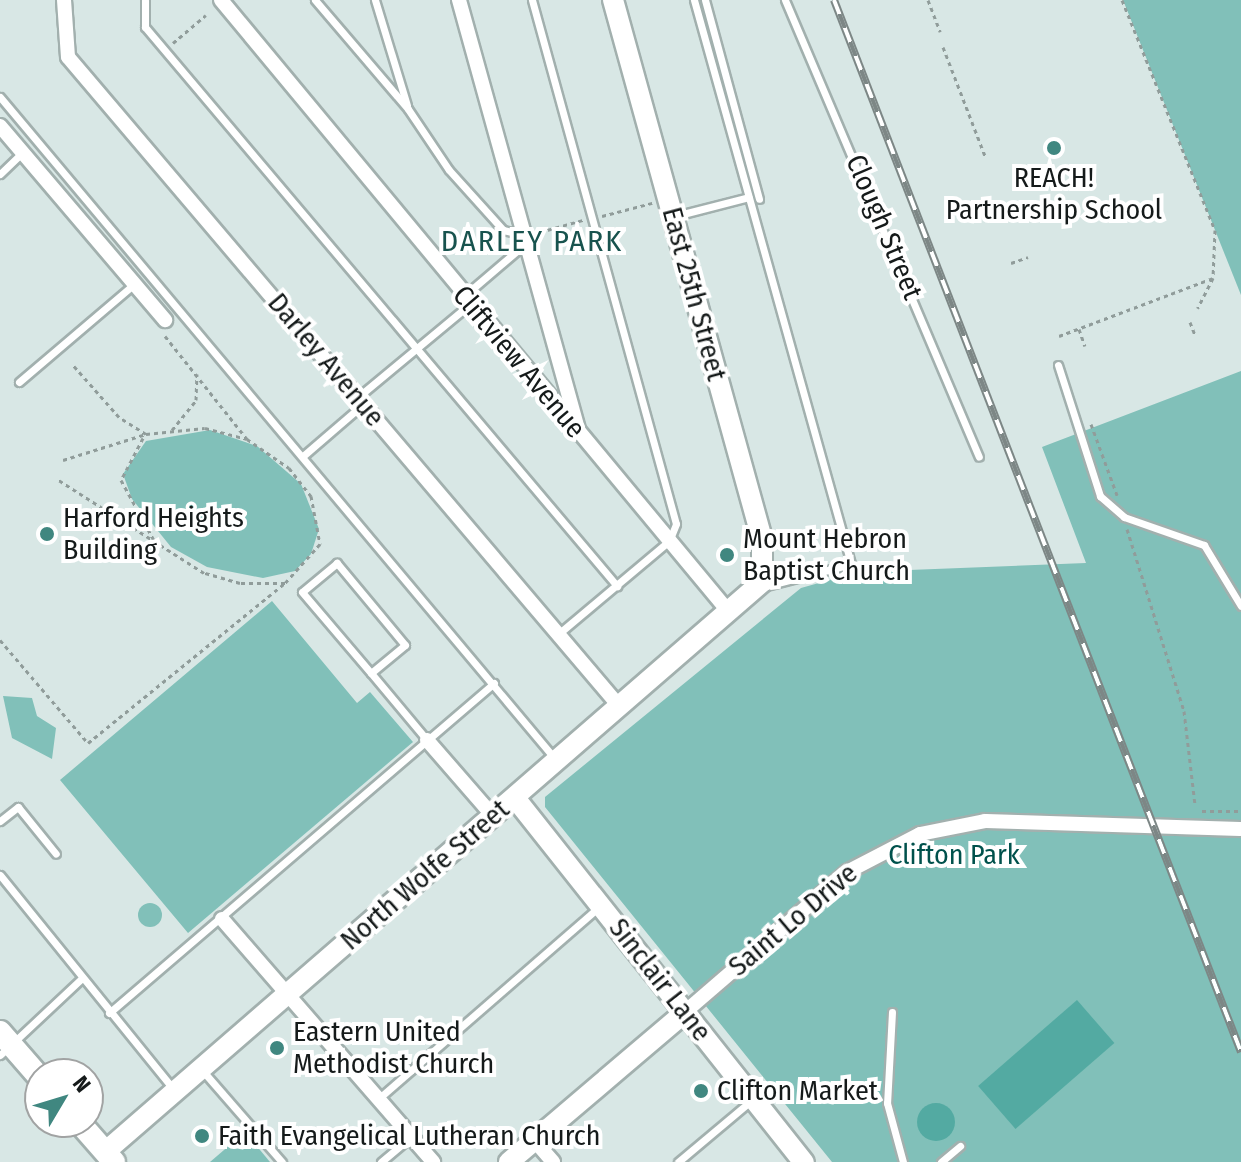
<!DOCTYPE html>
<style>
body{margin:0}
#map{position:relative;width:1241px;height:1162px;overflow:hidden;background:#d8e7e5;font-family:"Fira Sans Condensed",sans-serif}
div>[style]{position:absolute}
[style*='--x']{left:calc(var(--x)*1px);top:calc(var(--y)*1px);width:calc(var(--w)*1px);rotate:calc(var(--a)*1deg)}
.green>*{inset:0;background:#81c0b9}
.round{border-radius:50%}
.water>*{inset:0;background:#53aaa2;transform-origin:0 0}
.path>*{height:3px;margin-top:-1.5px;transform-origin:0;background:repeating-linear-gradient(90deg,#909c9a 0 4px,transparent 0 8px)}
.roads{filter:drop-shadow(2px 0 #a2b0ae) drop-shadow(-2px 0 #a2b0ae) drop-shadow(0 2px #a2b0ae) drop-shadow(0 -2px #a2b0ae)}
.service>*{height:7px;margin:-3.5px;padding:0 3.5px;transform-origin:3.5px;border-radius:3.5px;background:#fff}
.minor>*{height:14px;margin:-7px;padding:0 7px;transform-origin:7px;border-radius:7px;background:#fff}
.secondary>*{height:20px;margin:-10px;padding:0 10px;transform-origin:10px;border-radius:10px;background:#fff}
.primary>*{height:22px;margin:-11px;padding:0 11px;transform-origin:11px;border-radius:11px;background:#fff}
.rail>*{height:8px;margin-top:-4px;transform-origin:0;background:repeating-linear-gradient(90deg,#fff 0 15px,#7d8786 0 30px);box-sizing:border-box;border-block:2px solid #7d8786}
.dots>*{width:22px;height:22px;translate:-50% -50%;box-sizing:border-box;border:4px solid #fff;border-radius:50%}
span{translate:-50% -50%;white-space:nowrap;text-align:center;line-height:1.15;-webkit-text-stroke:8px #fff;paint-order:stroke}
.poi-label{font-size:28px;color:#151a1a}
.left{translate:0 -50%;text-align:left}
.street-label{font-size:28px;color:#151a1a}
.park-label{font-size:28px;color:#00514c}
.neighbourhood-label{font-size:30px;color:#18534e;letter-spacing:2px}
.north{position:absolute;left:24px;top:1058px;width:80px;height:80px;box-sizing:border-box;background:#fff;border:2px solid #a1a3a3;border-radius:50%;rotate:52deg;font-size:22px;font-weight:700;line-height:32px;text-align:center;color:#151a1a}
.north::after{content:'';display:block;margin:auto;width:28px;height:36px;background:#408780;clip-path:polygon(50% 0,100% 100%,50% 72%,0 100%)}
</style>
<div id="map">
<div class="green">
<div style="clip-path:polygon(1123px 0,1241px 0,1241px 295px)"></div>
<div style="clip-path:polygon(1241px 371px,1241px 1162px,832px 1162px,545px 807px,545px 797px,801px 588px,858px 572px,1086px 563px,1042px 447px)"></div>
<div style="clip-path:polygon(210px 430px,257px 446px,301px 484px,319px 529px,311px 554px,295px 571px,263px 578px,207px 567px,171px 547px,132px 499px,123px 474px,146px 441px)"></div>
<div style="clip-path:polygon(272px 601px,357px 703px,370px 692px,413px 742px,188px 933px,60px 780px)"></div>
<div style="clip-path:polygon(3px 696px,32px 698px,37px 716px,56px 728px,52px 759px,12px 738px)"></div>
<div class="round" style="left:138px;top:903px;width:24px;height:24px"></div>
<div style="clip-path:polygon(245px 1132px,270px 1162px,210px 1162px)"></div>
</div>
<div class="water">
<div style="left:1077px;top:1000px;width:57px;height:131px;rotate:49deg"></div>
<div class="round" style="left:917px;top:1103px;width:38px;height:38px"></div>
</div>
<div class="path">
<div style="--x:928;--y:0;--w:34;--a:69"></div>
<div style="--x:1122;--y:0;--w:248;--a:68"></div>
<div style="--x:1215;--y:230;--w:48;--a:92.4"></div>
<div style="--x:1213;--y:278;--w:34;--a:117"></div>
<div style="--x:173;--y:43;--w:43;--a:-40.3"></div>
<div style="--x:943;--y:47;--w:117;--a:68.9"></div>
<div style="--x:602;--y:216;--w:52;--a:-14.6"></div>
<div style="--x:540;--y:232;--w:45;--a:-15.6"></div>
<div style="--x:1011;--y:263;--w:18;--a:-19"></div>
<div style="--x:1190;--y:322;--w:14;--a:69"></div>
<div style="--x:1079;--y:329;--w:18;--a:71"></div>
<div style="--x:165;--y:336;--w:132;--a:51.5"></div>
<div style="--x:247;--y:439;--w:51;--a:34.6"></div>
<div style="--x:289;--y:468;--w:36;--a:52"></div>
<div style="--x:311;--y:496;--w:49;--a:79.4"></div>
<div style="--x:320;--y:544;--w:52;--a:131.9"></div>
<div style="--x:1059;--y:336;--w:165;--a:-20.6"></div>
<div style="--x:1091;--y:424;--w:76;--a:69.9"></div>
<div style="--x:172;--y:430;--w:38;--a:-51"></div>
<div style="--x:196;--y:400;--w:26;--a:-88"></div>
<div style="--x:146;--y:434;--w:59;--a:-5.8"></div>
<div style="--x:205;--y:428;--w:43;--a:14.7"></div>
<div style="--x:143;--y:438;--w:47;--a:117.6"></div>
<div style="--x:121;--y:480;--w:71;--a:61.3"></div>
<div style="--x:63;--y:460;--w:87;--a:-17.4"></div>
<div style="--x:146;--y:434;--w:32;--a:-148"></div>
<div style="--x:119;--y:417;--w:69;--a:-131.5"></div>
<div style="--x:1127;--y:529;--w:191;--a:72.6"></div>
<div style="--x:1184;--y:711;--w:94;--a:83.3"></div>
<div style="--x:0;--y:640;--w:135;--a:49.5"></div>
<div style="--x:88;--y:743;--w:254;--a:-39.1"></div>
<div style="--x:285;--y:583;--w:45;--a:180"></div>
<div style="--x:240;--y:583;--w:37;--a:-164"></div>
<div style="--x:204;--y:573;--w:174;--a:-147.4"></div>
<div style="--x:1202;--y:811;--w:39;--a:0"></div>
</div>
<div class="roads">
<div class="service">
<div style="--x:145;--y:0;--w:27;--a:90"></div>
<div style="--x:145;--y:27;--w:732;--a:49.82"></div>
<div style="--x:315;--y:0;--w:143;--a:49.5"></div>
<div style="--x:408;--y:109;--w:73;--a:56.1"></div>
<div style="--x:449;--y:170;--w:81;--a:48"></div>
<div style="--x:503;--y:230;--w:22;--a:13"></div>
<div style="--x:375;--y:0;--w:110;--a:73.1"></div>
<div style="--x:532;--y:0;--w:543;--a:74.63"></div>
<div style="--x:676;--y:524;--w:18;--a:112"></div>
<div style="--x:669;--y:541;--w:145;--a:140"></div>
<div style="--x:694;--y:0;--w:585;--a:74.44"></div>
<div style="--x:851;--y:564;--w:92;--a:165.5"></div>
<div style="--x:705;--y:0;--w:206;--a:74.8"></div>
<div style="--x:785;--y:0;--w:496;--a:67"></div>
<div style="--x:0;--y:97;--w:865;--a:50.02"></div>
<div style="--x:0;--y:174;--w:30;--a:-44"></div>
<div style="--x:675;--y:216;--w:76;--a:-14.4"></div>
<div style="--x:464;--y:296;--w:82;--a:-40.5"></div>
<div style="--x:1058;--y:365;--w:138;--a:72.2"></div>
<div style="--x:1100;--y:496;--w:32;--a:41"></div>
<div style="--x:1124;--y:517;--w:85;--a:19.3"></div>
<div style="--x:1204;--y:545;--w:71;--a:58.8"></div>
<div style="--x:19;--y:382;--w:151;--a:-40.4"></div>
<div style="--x:358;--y:397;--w:146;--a:-39.7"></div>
<div style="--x:303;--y:456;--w:78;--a:-40.8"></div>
<div style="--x:371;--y:673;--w:44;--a:-39.5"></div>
<div style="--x:405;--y:645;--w:107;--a:-129.7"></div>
<div style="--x:337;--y:563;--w:45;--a:140.4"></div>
<div style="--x:302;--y:592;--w:106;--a:49.6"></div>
<div style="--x:371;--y:673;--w:87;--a:50.1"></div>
<div style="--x:0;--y:821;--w:23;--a:-38"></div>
<div style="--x:18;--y:807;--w:60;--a:51"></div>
<div style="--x:0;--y:875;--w:277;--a:51"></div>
<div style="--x:892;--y:1012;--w:91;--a:93.1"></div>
<div style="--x:887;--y:1103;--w:61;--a:74.8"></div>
<div style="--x:109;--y:1013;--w:507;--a:-40.6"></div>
<div style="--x:0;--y:1055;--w:110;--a:-43.2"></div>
<div style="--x:202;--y:1070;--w:122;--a:49"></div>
<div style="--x:378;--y:1099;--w:294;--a:-41"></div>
<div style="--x:381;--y:1162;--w:39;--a:-40"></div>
<div style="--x:678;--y:1162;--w:97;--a:-40"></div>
<div style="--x:941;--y:1162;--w:25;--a:-40"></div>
</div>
<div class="minor">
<div style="--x:64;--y:0;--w:57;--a:86"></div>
<div style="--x:68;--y:57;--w:853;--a:49.66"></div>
<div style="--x:221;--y:0;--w:795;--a:50.31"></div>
<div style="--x:459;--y:0;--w:445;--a:74.5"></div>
<div style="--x:0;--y:126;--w:255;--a:49.6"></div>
<div style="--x:427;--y:740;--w:101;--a:49"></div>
<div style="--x:222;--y:919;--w:322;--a:49"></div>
<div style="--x:685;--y:1012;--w:214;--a:-40.8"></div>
<div style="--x:847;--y:872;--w:82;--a:-27.5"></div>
<div style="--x:920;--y:834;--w:66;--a:-11.3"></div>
<div style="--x:985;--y:821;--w:256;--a:1.8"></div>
<div style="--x:534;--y:1140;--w:29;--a:49"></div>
</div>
<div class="secondary">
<div style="--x:515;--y:798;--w:465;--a:51.6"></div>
<div style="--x:105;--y:1152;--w:870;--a:-40.94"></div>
<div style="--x:762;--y:582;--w:43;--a:-90"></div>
<div style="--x:762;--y:539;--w:559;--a:-105.45"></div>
<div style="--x:509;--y:1162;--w:231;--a:-40.4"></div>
</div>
<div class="primary">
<div style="--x:0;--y:1032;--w:61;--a:49"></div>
<div style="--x:79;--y:1122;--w:53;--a:48.8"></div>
</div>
</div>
<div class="rail">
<div style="--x:834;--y:0;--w:1128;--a:68.85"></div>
</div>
<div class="dots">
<div style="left:1054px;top:148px;background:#408780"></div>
<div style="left:47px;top:534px;background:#408780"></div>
<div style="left:727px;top:555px;background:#408780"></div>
<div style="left:277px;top:1048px;background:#408780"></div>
<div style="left:701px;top:1091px;background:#408780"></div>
<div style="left:202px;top:1136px;background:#408780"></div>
</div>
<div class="poi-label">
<span style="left:1054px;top:194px">REACH!<br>Partnership School</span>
<span class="left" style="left:63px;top:534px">Harford Heights<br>Building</span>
<span class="left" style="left:743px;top:555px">Mount Hebron<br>Baptist Church</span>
<span class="left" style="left:293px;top:1048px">Eastern United<br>Methodist Church</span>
<span class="left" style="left:717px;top:1091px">Clifton Market</span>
<span class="left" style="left:218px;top:1136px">Faith Evangelical Lutheran Church</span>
</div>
<div class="street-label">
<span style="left:884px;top:227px;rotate:67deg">Clough Street</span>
<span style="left:694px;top:294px;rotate:75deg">East 25th Street</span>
<span style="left:326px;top:360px;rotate:50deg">Darley Avenue</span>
<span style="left:519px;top:362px;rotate:50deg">Cliftview Avenue</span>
<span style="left:425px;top:875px;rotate:-41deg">North Wolfe Street</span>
<span style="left:793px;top:920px;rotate:-40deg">Saint Lo Drive</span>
<span style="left:660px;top:980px;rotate:52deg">Sinclair Lane</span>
</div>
<div class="park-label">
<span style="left:954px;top:855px">Clifton Park</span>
</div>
<div class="neighbourhood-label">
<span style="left:532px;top:241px">DARLEY PARK</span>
</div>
<div class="north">N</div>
</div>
